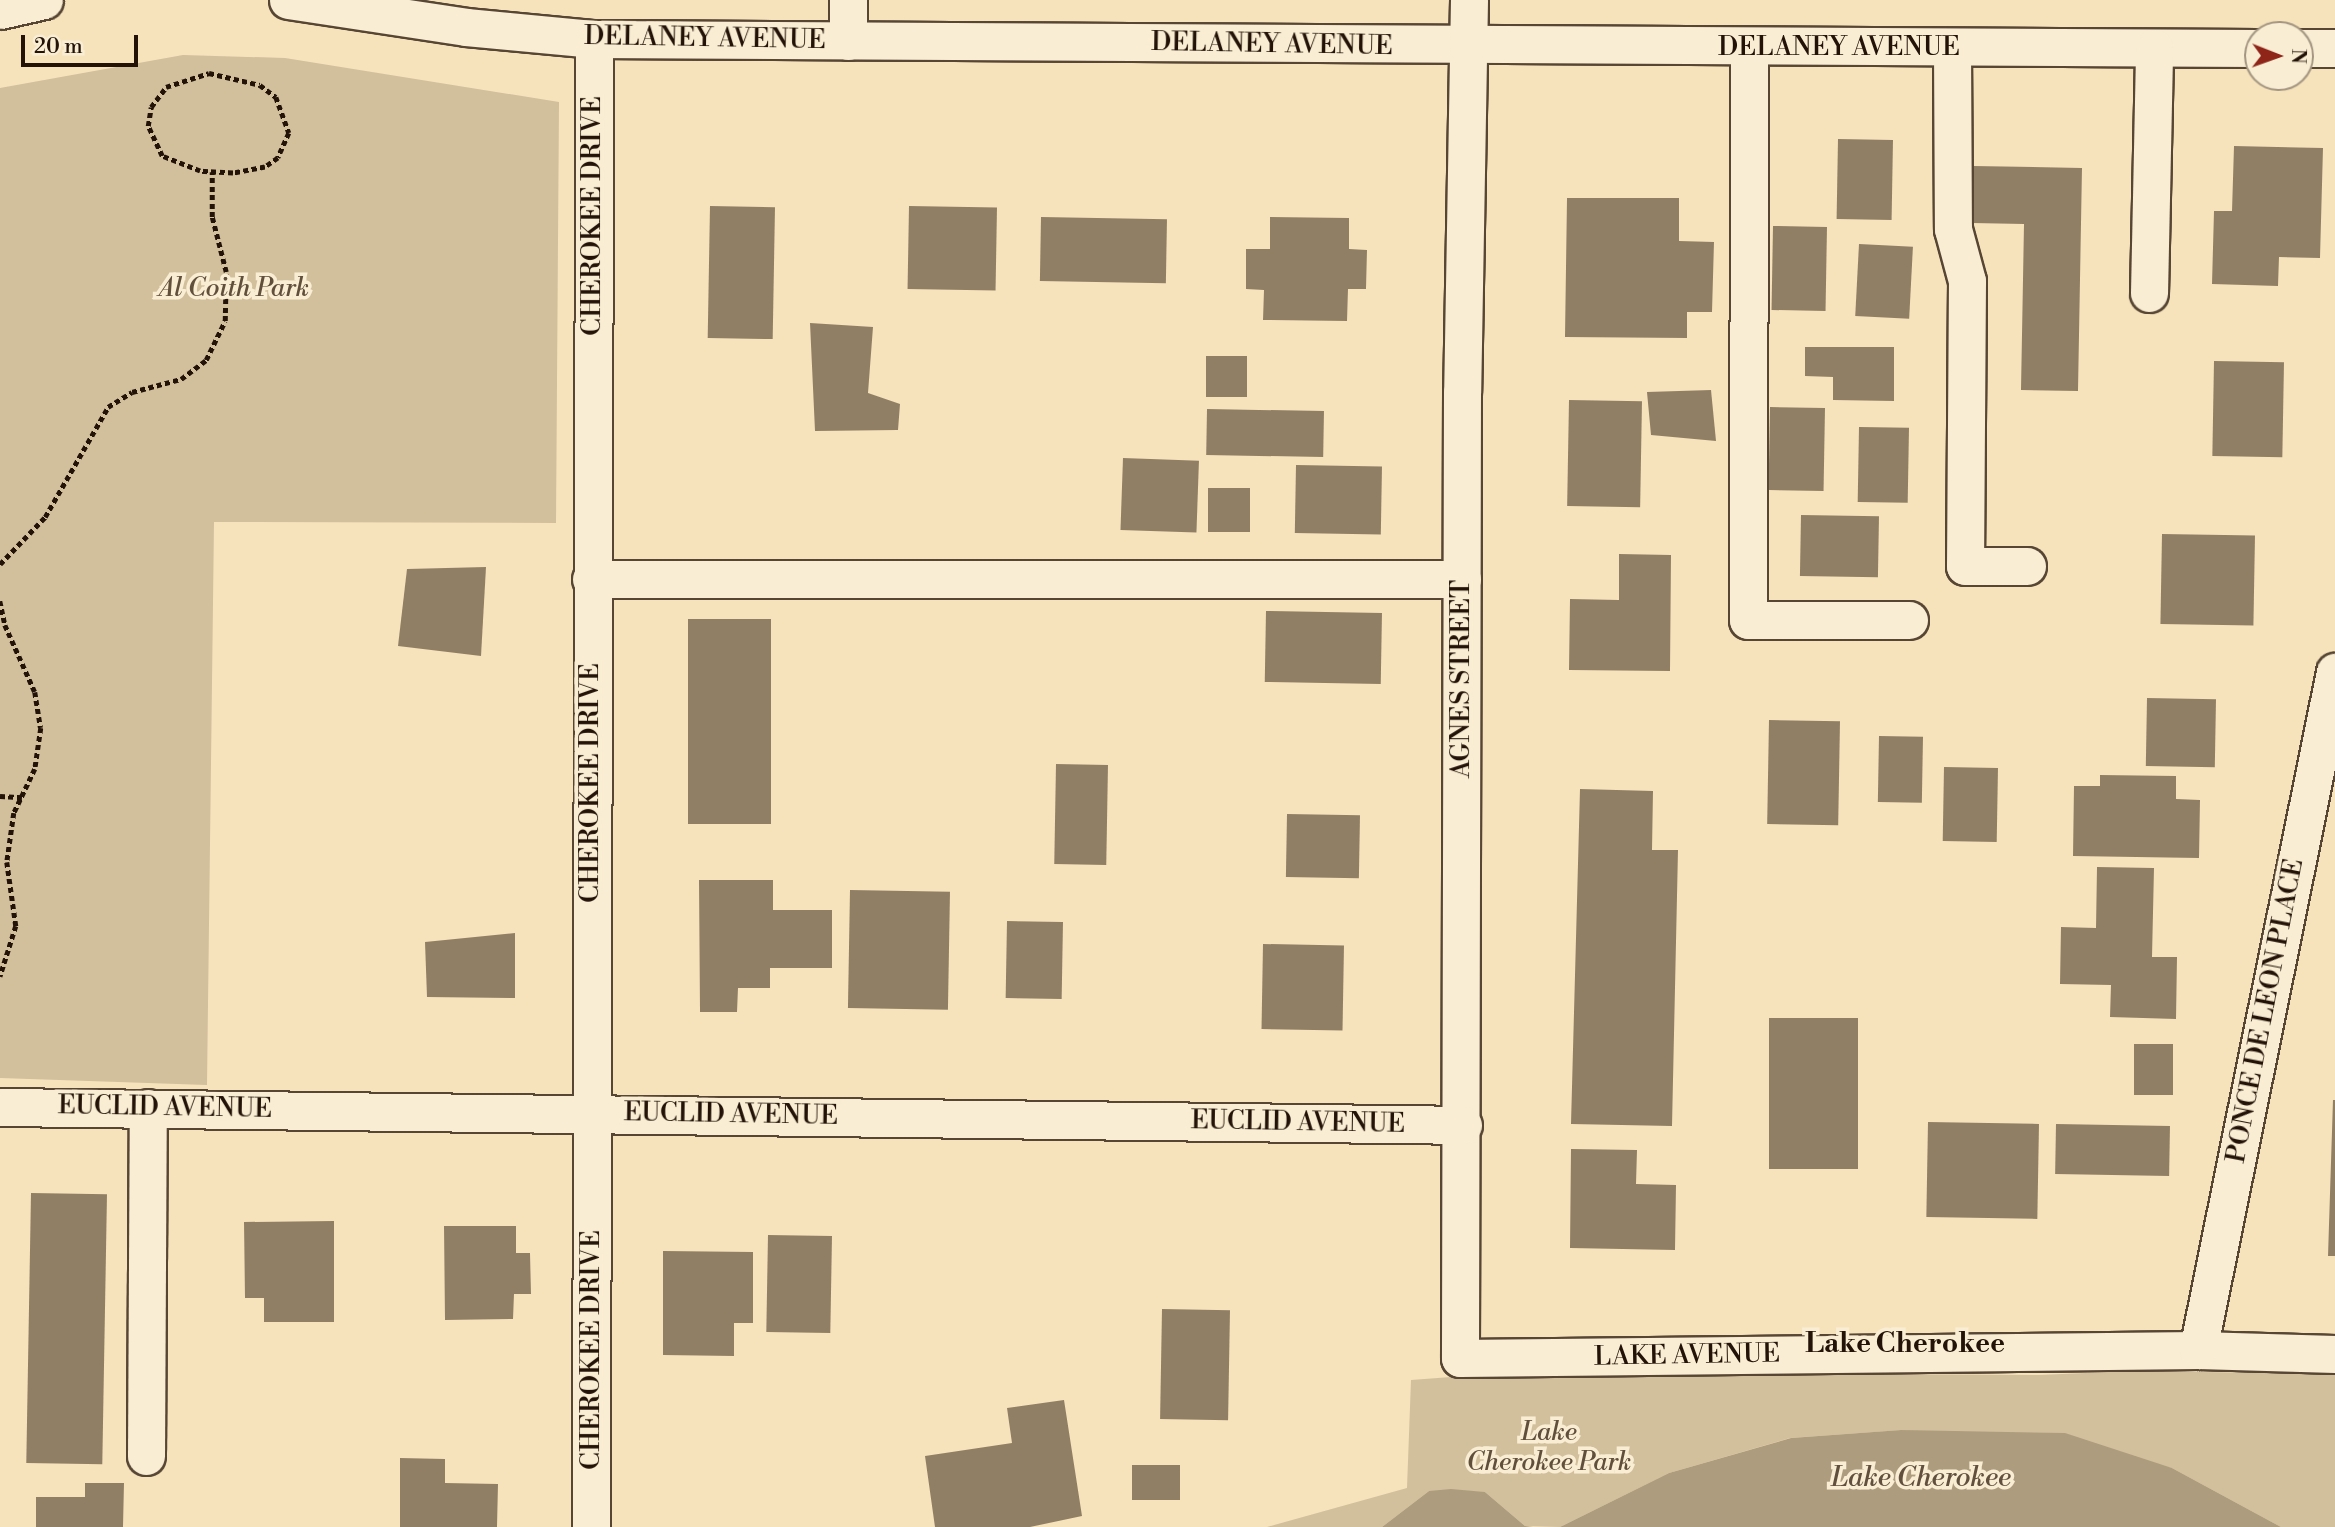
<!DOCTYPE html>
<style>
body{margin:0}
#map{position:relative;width:2335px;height:1527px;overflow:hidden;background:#f6e3bb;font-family:"Libre Bodoni",serif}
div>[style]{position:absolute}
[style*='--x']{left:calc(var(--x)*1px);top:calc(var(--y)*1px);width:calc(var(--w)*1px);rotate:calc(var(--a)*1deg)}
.green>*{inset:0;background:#d2bf9c}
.water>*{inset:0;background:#ae9c7e}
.building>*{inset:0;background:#907f65;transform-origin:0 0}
.path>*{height:4.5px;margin-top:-2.25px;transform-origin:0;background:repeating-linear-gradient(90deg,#221207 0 5px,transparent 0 8.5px)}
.roads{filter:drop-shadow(2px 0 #574634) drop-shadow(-2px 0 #574634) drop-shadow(0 2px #574634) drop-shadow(0 -2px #574634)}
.minor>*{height:37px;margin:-18.5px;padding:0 18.5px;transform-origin:18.5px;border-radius:18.5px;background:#f9edd3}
span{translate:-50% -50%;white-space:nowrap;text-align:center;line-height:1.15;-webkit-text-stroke:7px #f9edd3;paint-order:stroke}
.street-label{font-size:26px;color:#221207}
.park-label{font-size:26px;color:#604f3b;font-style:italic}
.neighbourhood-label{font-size:28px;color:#221207;font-weight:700}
.water-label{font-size:28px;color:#61503d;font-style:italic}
.north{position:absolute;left:2244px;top:21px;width:70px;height:70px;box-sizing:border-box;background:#f9edd3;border:2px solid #a39581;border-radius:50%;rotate:91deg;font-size:19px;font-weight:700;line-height:28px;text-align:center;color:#221207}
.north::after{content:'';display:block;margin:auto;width:24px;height:32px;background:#8f2418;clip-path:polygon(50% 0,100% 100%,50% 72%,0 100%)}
.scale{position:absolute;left:21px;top:35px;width:117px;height:32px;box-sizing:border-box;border:4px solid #221207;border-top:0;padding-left:9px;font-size:21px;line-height:24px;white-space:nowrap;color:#221207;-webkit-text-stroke:5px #f9edd3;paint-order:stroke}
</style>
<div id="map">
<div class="green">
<div style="clip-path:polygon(183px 55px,285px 58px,559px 102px,556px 523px,214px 522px,207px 1085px,0 1078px,0 88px)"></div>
<div style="clip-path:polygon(2133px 1371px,2335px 1374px,2335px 1527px,2281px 1527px,2172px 1468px,1902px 1430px,1790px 1438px,1669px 1473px,1560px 1527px,1525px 1526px,1485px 1492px,1429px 1491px,1382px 1527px,1267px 1527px,1407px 1488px,1411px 1380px,1518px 1372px,2039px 1375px)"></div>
</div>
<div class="water">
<div style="clip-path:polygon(1901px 1430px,2065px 1433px,2172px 1468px,2281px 1527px,1560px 1527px,1669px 1473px,1791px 1438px)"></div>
<div style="clip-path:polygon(1451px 1489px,1485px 1492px,1525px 1526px,1533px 1527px,1382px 1527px,1429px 1491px)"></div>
</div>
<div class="building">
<div style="left:1838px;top:139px;width:55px;height:80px;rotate:1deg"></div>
<div style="clip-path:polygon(2234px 146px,2323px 148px,2320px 258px,2279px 257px,2278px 286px,2212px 284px,2214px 211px,2232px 211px)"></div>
<div style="clip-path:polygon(1973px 166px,2082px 168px,2078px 391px,2021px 390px,2024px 224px,1972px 223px)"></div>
<div style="clip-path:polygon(1567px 198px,1679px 198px,1679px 241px,1714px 242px,1712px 312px,1687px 312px,1687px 338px,1565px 337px)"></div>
<div style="left:710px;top:206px;width:65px;height:132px;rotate:1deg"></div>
<div style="left:909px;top:206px;width:88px;height:83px;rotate:1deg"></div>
<div style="left:1041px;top:217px;width:126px;height:64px;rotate:1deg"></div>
<div style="clip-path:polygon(1270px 217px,1349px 218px,1349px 249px,1367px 250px,1366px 289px,1348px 289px,1347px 321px,1263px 320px,1264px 290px,1246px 289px,1246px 249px,1270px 249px)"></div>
<div style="left:1773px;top:226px;width:54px;height:84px;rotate:1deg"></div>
<div style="left:1859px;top:244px;width:54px;height:72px;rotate:3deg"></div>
<div style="clip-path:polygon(810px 323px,873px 327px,868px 393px,900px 404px,898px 430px,815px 431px)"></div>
<div style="clip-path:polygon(1805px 347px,1894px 347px,1894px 401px,1833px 400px,1833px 377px,1805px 376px)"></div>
<div style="left:1206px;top:356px;width:41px;height:41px"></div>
<div style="left:2214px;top:361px;width:70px;height:95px;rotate:1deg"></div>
<div style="clip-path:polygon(1711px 390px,1716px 441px,1651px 435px,1647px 392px)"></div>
<div style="left:1569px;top:400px;width:73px;height:106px;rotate:1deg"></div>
<div style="left:1770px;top:407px;width:55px;height:83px;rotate:1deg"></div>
<div style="left:1207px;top:409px;width:117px;height:46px;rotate:1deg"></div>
<div style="left:1859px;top:427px;width:50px;height:75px;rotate:1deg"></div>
<div style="left:1123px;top:458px;width:76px;height:72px;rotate:2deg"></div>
<div style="left:1296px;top:465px;width:86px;height:68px;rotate:1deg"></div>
<div style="left:1208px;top:488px;width:42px;height:44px"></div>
<div style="left:1801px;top:515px;width:78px;height:61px;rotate:1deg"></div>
<div style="left:2162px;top:534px;width:93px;height:90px;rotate:1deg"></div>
<div style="clip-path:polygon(1619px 554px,1671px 555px,1670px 671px,1569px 670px,1570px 599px,1619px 600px)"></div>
<div style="clip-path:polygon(486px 567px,481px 656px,398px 646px,407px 569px)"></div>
<div style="left:1266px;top:611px;width:116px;height:71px;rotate:1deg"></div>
<div style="left:688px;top:619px;width:83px;height:205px"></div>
<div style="left:2147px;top:698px;width:69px;height:68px;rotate:1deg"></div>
<div style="left:1769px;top:720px;width:71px;height:104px;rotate:1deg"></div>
<div style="left:1879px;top:736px;width:44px;height:66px;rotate:1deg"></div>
<div style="left:1056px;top:764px;width:52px;height:100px;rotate:1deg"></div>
<div style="left:1944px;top:767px;width:54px;height:74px;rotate:1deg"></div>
<div style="clip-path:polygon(2100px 775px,2176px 776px,2176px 799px,2200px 800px,2199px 858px,2073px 856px,2074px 786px,2100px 786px)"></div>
<div style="clip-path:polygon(1580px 789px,1653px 791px,1652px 850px,1678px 850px,1672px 1126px,1571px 1124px)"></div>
<div style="left:1287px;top:814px;width:73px;height:63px;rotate:1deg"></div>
<div style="clip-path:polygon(2097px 867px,2154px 868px,2152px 957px,2177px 957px,2176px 1019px,2110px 1017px,2111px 985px,2060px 984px,2061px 927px,2096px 928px)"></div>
<div style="clip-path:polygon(699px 880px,773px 880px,773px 910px,832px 910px,832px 968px,770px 968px,770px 988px,738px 988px,737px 1012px,700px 1012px)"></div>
<div style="left:850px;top:890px;width:100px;height:118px;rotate:1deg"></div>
<div style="left:1007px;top:921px;width:56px;height:77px;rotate:1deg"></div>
<div style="clip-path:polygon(515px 933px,515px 998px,427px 997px,425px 942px)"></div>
<div style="left:1263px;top:944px;width:81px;height:85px;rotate:1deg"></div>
<div style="left:1769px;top:1018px;width:89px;height:151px"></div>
<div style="left:2173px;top:1044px;width:51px;height:39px;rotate:90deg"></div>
<div style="clip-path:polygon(2333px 1100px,2335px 1100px,2335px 1256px,2328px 1256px)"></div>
<div style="left:1928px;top:1122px;width:111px;height:95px;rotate:1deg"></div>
<div style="left:2056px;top:1124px;width:114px;height:50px;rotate:1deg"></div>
<div style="clip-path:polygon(1571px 1149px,1637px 1150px,1636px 1184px,1676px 1185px,1675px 1250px,1570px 1248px)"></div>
<div style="left:31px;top:1193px;width:76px;height:270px;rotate:1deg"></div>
<div style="clip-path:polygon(334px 1221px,334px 1322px,264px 1322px,264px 1298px,245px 1298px,244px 1222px)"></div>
<div style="clip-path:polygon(444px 1226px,516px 1226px,516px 1253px,530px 1253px,531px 1294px,514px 1294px,513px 1319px,445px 1320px)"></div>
<div style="left:768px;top:1235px;width:64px;height:97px;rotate:1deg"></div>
<div style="clip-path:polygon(663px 1251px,753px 1252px,753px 1323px,734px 1323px,734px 1356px,663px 1355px)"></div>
<div style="left:1162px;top:1309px;width:68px;height:110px;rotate:1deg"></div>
<div style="clip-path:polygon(1064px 1400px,1082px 1516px,1030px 1527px,935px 1527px,925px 1456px,1012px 1443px,1007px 1408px)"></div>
<div style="clip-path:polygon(400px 1458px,445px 1459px,445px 1483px,498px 1484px,497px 1527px,400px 1527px)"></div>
<div style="left:1180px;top:1465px;width:35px;height:48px;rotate:90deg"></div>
<div style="clip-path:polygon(85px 1483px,124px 1483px,123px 1527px,36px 1527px,36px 1497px,85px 1497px)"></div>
</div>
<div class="path">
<div style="--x:209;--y:73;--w:52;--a:13.2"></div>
<div style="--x:260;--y:85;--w:20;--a:37"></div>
<div style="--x:276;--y:97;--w:38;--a:70"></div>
<div style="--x:289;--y:133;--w:27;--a:114"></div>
<div style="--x:278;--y:158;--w:16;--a:145"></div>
<div style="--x:265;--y:167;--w:33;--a:169"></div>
<div style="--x:233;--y:173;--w:33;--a:-177"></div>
<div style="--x:200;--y:171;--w:41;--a:-158.5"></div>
<div style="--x:162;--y:156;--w:33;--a:-115"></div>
<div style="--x:148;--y:126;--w:19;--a:-81"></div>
<div style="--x:151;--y:107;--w:25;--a:-53"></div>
<div style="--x:166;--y:87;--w:45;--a:-18"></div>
<div style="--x:0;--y:564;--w:65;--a:-46.2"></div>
<div style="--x:45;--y:517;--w:127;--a:-60.2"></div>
<div style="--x:108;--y:407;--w:28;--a:-32"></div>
<div style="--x:132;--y:392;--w:51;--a:-14.9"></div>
<div style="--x:181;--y:379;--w:31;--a:-37"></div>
<div style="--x:206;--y:360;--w:43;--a:-64"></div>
<div style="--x:225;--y:321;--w:49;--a:-88.8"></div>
<div style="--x:226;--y:272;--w:57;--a:-104.3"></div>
<div style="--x:212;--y:217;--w:45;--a:-90"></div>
<div style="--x:0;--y:601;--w:25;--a:78"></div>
<div style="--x:5;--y:625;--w:73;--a:65.9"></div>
<div style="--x:35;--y:692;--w:36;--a:81"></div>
<div style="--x:41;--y:728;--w:41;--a:98.3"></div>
<div style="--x:35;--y:769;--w:49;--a:115.5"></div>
<div style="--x:14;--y:813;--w:49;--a:98.1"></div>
<div style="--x:7;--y:862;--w:65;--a:82"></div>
<div style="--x:16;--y:926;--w:53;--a:107.4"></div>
<div style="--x:0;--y:796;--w:22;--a:3"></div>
</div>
<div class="roads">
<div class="minor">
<div style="--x:288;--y:0;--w:180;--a:8.6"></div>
<div style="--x:466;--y:27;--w:129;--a:5.4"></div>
<div style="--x:594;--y:39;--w:1664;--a:0.31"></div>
<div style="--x:1469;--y:0;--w:392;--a:91"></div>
<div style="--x:1462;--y:392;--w:966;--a:90.12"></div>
<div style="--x:1460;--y:1358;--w:738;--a:-0.62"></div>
<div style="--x:2198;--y:1350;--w:137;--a:1.7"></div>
<div style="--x:0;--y:10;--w:45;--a:-12.8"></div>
<div style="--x:848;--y:41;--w:41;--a:-90"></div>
<div style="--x:1749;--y:48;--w:572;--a:90.1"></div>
<div style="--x:1748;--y:620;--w:161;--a:0"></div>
<div style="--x:1952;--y:48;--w:181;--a:89.7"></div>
<div style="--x:1953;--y:229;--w:54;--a:74.9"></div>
<div style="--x:1967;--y:281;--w:285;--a:90.4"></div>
<div style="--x:1965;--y:566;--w:62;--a:0"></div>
<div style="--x:2300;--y:48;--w:35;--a:0"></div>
<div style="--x:2149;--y:293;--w:245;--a:-88.8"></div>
<div style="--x:591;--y:579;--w:871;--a:0"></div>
<div style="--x:0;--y:1107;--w:1463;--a:0.7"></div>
<div style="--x:2198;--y:1350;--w:692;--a:-78.58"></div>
<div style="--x:146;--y:1456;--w:348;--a:-89.7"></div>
<div style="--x:591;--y:1527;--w:1488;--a:-89.88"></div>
</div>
</div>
<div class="street-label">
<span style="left:705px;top:39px;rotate:1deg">DELANEY AVENUE</span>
<span style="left:1272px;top:45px;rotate:1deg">DELANEY AVENUE</span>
<span style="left:1839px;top:48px">DELANEY AVENUE</span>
<span style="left:593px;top:216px;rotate:-90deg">CHEROKEE DRIVE</span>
<span style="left:1462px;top:679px;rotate:-90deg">AGNES STREET</span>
<span style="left:591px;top:783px;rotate:-90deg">CHEROKEE DRIVE</span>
<span style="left:2266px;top:1011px;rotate:-79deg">PONCE DE LEON PLACE</span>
<span style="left:165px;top:1108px;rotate:1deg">EUCLID AVENUE</span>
<span style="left:731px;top:1115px;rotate:1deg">EUCLID AVENUE</span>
<span style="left:1298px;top:1123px;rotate:1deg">EUCLID AVENUE</span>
<span style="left:592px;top:1350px;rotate:-90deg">CHEROKEE DRIVE</span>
<span style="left:1687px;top:1356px;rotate:-1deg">LAKE AVENUE</span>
</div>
<div class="park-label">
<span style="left:234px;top:289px">Al Coith Park</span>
<span style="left:1549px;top:1448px">Lake<br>Cherokee Park</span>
</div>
<div class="neighbourhood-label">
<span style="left:1905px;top:1344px">Lake Cherokee</span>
</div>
<div class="water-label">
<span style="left:1921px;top:1478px">Lake Cherokee</span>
</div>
<div class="north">N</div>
<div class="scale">20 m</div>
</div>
